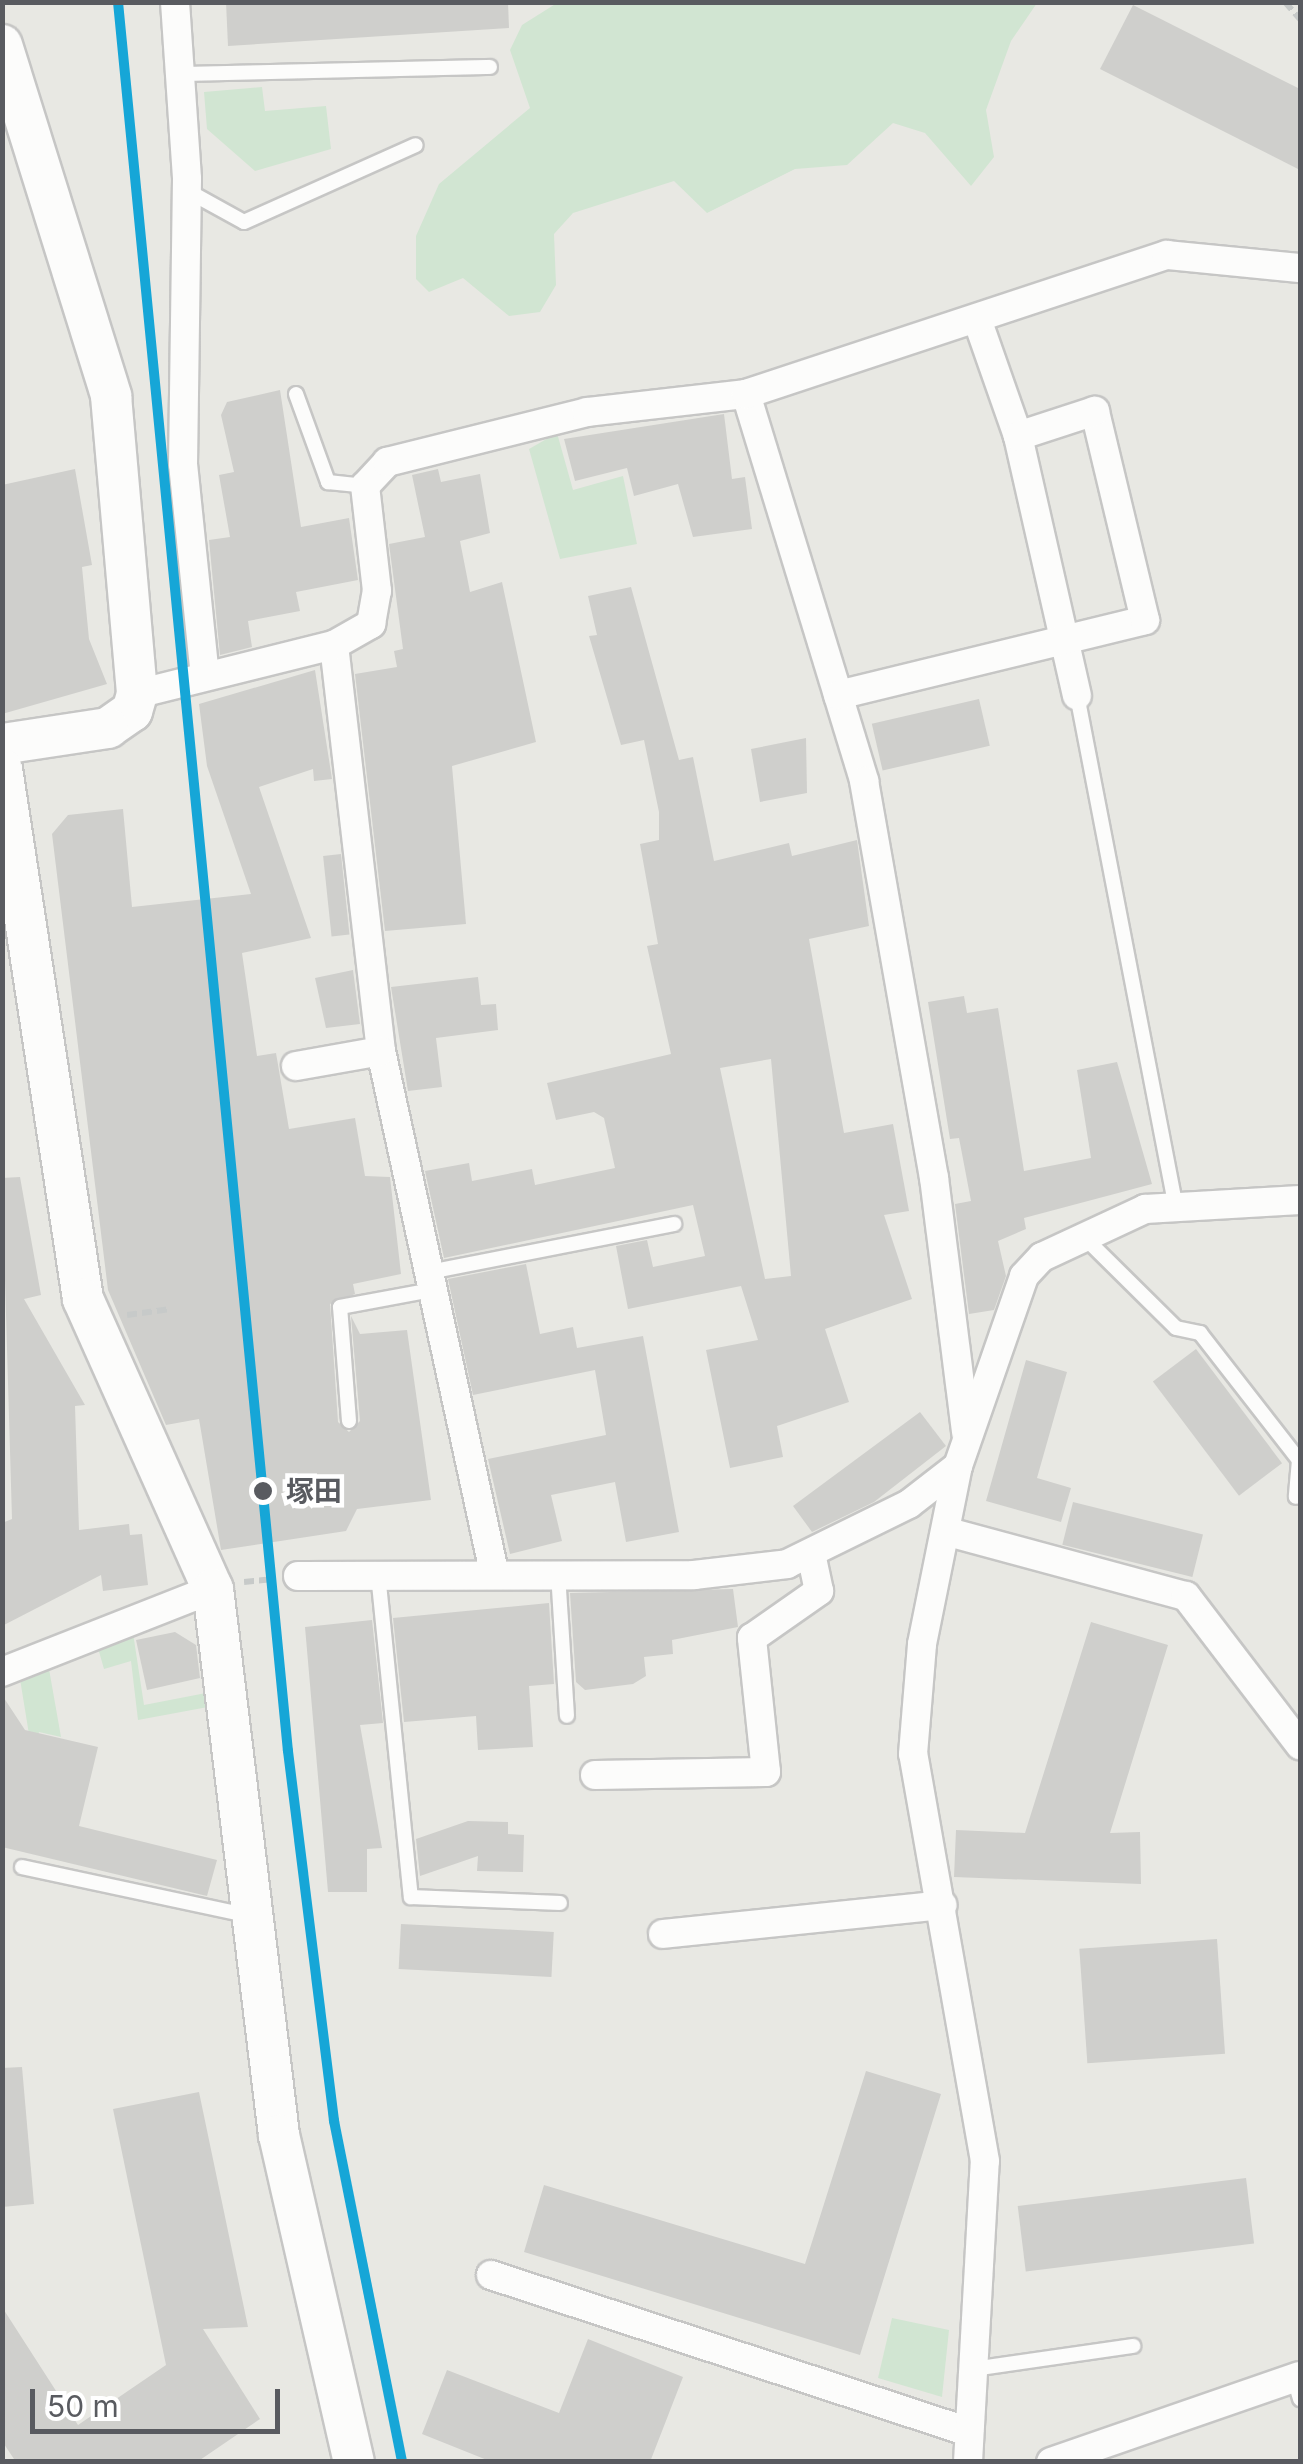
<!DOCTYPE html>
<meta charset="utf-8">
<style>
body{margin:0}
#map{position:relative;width:1303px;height:2464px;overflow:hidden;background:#e8e8e3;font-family:Inter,"Noto Sans JP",sans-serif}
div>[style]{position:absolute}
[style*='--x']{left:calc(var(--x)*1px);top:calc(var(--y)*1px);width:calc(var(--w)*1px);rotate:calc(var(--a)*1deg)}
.green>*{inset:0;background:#d1e5d2}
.building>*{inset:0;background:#cfcfcc;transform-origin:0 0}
.path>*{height:6px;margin-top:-3px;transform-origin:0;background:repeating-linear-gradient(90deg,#c7cac9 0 10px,transparent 0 15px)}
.roads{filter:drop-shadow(2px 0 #c6c6c5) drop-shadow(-2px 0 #c6c6c5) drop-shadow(0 2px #c6c6c5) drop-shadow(0 -2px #c6c6c5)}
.lane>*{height:14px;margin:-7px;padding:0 7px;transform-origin:7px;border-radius:7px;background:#fcfcfb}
.street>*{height:28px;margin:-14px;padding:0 14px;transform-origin:14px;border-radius:14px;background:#fcfcfb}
.secondary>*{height:40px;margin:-20px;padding:0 20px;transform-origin:20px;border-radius:20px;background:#fcfcfb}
.rail-1>*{height:10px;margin:-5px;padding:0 5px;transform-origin:5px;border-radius:5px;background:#16a6d7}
.dots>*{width:28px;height:28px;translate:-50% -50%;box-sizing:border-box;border:5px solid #fff;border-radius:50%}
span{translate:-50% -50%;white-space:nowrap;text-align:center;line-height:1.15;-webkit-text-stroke:9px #fff;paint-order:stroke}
.stop-label{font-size:28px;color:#595b60;font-weight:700}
.left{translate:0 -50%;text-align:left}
.frame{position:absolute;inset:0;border:5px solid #595b60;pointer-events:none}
.scale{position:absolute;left:30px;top:2389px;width:250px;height:45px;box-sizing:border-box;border:5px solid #595b60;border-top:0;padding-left:12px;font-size:30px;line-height:35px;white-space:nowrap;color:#595b60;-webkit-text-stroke:8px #fff;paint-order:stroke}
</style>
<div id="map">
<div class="green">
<div style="clip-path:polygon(557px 3px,557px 2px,1037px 3px,1011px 41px,986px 110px,994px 157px,971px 186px,925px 133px,893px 123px,847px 165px,795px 169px,707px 213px,674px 181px,573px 213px,554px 234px,556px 285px,540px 312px,509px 316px,463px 278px,429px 292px,416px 279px,416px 236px,439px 184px,530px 108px,510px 50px,522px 25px)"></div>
<div style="clip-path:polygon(262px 87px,265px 111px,326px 106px,331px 149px,255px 171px,207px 129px,204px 92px)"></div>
<div style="clip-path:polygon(557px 433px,573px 490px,623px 476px,637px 544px,560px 559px,529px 449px)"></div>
<div style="clip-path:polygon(133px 1633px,144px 1705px,206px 1693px,208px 1707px,138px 1720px,131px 1661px,104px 1669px,98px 1648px)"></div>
<div style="clip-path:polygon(49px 1669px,61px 1737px,39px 1732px,33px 1759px,20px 1679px)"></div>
<div style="clip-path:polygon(892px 2318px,949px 2330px,942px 2397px,878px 2378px)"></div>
</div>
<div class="building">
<div style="clip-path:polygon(226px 2px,508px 2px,509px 28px,228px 46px)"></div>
<div style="clip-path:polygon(1133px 5px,1300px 89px,1300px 170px,1100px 69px)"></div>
<div style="clip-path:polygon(280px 390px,301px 527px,349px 518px,358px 580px,296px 592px,300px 611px,248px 621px,252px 647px,220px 655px,209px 540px,230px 537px,219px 475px,234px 472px,221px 415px,227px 402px)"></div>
<div style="clip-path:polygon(724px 414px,732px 479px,745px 477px,752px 529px,693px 537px,678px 484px,634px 496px,627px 468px,575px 481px,564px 439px)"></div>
<div style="clip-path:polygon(75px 469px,92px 565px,82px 567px,89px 639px,107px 684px,2px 714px,2px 485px)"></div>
<div style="clip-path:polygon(438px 469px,441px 482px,480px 474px,490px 533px,460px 541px,470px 592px,502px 582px,536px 742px,452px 766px,466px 924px,385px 931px,355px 674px,397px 667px,394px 651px,403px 649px,389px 544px,425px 537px,412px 475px)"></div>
<div style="clip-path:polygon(evenodd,631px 587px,679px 760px,693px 757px,714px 861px,789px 843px,792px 856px,857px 840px,869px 926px,809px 939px,844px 1133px,893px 1124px,909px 1211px,884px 1215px,912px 1299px,825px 1329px,849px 1402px,777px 1426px,783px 1457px,730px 1468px,706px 1350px,758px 1340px,741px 1286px,628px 1309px,616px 1246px,647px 1240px,653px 1267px,705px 1256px,693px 1205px,444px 1258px,425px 1171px,469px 1163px,472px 1181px,532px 1169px,535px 1185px,615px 1168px,604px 1118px,594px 1112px,556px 1120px,547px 1083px,671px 1054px,647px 946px,658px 944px,640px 844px,659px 840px,659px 812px,644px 740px,621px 745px,589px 636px,597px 635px,588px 596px,631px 587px,771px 1059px,791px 1276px,765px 1279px,720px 1068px,771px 1059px)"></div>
<div style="clip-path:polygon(315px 670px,332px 779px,314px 781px,313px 769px,259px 787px,311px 938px,242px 953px,257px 1056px,276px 1053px,289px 1129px,355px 1118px,365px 1176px,390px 1177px,401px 1274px,353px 1284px,355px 1294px,330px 1304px,338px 1422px,349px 1432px,360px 1421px,351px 1316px,360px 1334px,407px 1330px,431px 1500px,357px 1509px,346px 1531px,221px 1550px,199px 1419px,166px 1425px,108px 1290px,52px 834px,68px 815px,123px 809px,132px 907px,251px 894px,207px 766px,199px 704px)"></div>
<div style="left:979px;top:699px;width:48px;height:110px;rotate:77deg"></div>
<div style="clip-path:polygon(806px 738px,807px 793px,760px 802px,751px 749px)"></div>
<div style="left:341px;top:854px;width:81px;height:18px;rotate:84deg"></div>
<div style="clip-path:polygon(353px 970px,360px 1024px,326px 1028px,315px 978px)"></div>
<div style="clip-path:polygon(478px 977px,481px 1005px,496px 1004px,498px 1030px,436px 1038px,442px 1087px,408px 1091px,391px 987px)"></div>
<div style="clip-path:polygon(964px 996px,967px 1013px,998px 1008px,1024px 1171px,1091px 1158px,1077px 1070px,1117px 1062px,1152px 1184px,1024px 1218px,1026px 1229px,998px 1241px,1006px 1276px,994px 1310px,969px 1314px,955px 1204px,971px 1201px,959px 1138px,950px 1139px,928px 1002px)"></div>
<div style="clip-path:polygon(20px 1177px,41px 1295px,24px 1299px,85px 1405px,75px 1406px,79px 1530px,129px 1524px,130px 1535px,142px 1534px,148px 1585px,103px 1591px,101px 1575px,2px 1626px,2px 1523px,12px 1519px,2px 1178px)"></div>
<div style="clip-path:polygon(526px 1264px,540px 1334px,573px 1327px,577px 1348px,643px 1336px,679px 1532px,626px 1542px,615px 1482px,551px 1495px,562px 1541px,510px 1554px,488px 1459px,606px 1435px,595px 1370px,473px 1395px,448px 1279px)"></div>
<div style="left:1196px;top:1349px;width:143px;height:54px;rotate:53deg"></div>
<div style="clip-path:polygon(1026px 1360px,1067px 1372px,1037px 1478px,1071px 1488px,1061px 1522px,986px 1501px)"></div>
<div style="clip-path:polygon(920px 1412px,946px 1446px,874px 1502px,812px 1532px,793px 1506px)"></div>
<div style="left:1073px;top:1502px;width:134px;height:44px;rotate:14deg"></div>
<div style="clip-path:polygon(733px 1589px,738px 1627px,672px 1640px,673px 1654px,644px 1657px,646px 1676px,633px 1684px,585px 1690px,576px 1682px,570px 1593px)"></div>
<div style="clip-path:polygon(549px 1603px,554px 1684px,529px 1686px,533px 1747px,478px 1750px,476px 1716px,404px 1722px,393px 1618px)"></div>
<div style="clip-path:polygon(372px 1620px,383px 1723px,360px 1725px,382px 1848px,367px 1849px,367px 1892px,328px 1892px,305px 1627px)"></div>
<div style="clip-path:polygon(1091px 1622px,1168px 1645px,1110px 1833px,1140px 1832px,1141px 1884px,954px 1877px,956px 1830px,1025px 1833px)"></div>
<div style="clip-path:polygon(175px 1632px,196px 1645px,200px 1678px,147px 1690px,136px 1640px)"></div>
<div style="clip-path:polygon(2px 1695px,25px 1730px,98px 1747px,79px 1826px,217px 1860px,207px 1896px,2px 1847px)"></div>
<div style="clip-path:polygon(468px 1821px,508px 1822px,508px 1834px,524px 1835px,523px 1872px,477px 1871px,478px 1856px,420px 1876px,416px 1839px)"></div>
<div style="left:401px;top:1924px;width:153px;height:45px;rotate:3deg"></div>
<div style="left:1217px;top:1939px;width:115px;height:138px;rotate:86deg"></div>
<div style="clip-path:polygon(22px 2067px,34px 2204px,2px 2207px,2px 2068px)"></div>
<div style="clip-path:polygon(866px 2071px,941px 2094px,860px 2355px,524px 2252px,544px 2185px,805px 2264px)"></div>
<div style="clip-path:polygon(199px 2092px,248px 2327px,203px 2329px,260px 2419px,197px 2462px,16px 2462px,2px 2441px,2px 2307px,78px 2425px,166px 2365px,113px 2109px)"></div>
<div style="left:1246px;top:2178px;width:66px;height:230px;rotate:83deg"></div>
<div style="clip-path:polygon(588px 2339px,683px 2377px,650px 2462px,492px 2462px,422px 2434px,447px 2370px,559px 2413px)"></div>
</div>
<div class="path">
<div style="--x:1285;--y:2;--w:23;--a:49"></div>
<div style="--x:127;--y:1315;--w:44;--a:-7.8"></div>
<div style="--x:244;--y:1582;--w:27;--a:-6"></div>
</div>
<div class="roads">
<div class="lane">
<div style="--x:180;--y:74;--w:310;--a:-1.3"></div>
<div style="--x:186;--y:190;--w:66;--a:28.9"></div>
<div style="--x:244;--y:222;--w:188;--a:-24.1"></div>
<div style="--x:296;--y:394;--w:94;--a:70"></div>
<div style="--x:328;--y:482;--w:37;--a:6"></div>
<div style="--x:1077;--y:695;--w:517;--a:79.08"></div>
<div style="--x:1082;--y:1235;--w:132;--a:44.7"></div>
<div style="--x:1176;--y:1328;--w:25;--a:12"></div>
<div style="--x:1200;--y:1333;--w:161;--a:52.1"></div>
<div style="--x:1299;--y:1460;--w:37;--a:95"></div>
<div style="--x:429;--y:1272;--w:250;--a:-11.1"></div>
<div style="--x:349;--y:1421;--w:114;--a:-94.5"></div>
<div style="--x:340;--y:1307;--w:94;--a:-10.5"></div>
<div style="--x:558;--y:1573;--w:143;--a:86.4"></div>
<div style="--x:378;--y:1574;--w:325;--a:84.2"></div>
<div style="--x:411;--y:1897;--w:149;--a:2.3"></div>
<div style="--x:22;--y:1867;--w:229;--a:12.1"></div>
<div style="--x:973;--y:2369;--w:162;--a:-8.2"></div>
<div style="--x:1294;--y:2378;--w:22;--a:74"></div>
</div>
<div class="street">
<div style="--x:175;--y:2;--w:177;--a:86.1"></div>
<div style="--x:187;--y:179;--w:285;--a:90.8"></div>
<div style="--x:183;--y:464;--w:213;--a:84.1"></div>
<div style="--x:977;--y:319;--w:124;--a:70.7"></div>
<div style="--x:1018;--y:436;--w:266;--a:77.2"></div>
<div style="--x:746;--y:394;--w:405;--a:73"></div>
<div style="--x:864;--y:781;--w:403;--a:80"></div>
<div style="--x:934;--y:1178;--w:256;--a:82.8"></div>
<div style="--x:334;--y:645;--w:409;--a:83.4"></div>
<div style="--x:381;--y:1051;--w:533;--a:77.76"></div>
<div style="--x:137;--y:694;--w:203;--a:-14"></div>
<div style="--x:334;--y:645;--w:43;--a:-29.6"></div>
<div style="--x:371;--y:624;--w:34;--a:-80"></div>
<div style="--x:377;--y:591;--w:106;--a:-96.5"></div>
<div style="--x:365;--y:486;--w:33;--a:-47"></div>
<div style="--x:387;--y:462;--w:206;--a:-14"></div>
<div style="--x:587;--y:412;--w:160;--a:-6.5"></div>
<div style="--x:746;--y:394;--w:443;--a:-18.3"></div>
<div style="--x:1167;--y:255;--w:134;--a:5.6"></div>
<div style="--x:838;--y:695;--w:316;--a:-13.7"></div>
<div style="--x:1145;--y:620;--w:215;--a:-103.5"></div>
<div style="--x:1095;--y:411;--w:81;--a:162"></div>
<div style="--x:296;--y:1066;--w:86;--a:-10"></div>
<div style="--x:948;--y:1532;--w:246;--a:15.1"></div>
<div style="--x:1186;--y:1596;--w:188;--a:52.6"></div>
<div style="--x:298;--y:1576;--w:396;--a:-0.1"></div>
<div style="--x:694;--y:1575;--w:94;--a:-6.7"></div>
<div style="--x:787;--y:1564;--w:136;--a:-26.2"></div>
<div style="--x:909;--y:1504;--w:62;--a:-37.8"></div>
<div style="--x:2;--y:1672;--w:227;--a:-21.5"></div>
<div style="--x:595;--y:1775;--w:171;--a:-1"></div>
<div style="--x:766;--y:1772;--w:135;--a:-96"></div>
<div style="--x:752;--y:1638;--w:82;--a:-35"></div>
<div style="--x:819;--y:1591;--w:38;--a:-102"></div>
<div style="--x:663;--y:1934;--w:281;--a:-5.9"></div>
<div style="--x:491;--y:2275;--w:503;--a:18.18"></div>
<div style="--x:968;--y:2462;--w:301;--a:-86.8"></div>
<div style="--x:985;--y:2161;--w:413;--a:-100"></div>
<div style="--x:913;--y:1754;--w:110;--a:-85.3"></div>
<div style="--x:922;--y:1644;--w:182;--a:-78.6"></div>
<div style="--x:958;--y:1466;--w:201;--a:-70.8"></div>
<div style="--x:1024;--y:1276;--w:26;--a:-47"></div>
<div style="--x:1042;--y:1257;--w:114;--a:-25"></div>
<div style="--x:1145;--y:1209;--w:155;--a:-3.3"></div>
<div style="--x:1051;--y:2462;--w:263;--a:-19.1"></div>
</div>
<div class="secondary">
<div style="--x:2;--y:45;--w:368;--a:72.7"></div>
<div style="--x:111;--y:396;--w:299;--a:85"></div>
<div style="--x:137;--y:694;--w:18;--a:106"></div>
<div style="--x:132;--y:711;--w:29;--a:145"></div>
<div style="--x:108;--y:728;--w:107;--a:171.4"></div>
<div style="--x:2;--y:769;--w:536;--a:81.31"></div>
<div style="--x:83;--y:1299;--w:318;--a:65.9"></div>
<div style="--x:213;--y:1589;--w:550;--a:83.11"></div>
<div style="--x:279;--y:2135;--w:335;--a:77.1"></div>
</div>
</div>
<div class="rail-1">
<div style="--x:118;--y:2;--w:1757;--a:84.45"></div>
<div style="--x:288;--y:1751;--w:373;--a:82.9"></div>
<div style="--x:334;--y:2121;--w:348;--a:78.7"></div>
</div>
<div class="dots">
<div style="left:263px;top:1491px;background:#595b60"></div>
</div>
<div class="stop-label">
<span class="left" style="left:286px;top:1491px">塚田</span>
</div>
<div class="frame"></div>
<div class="scale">50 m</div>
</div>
